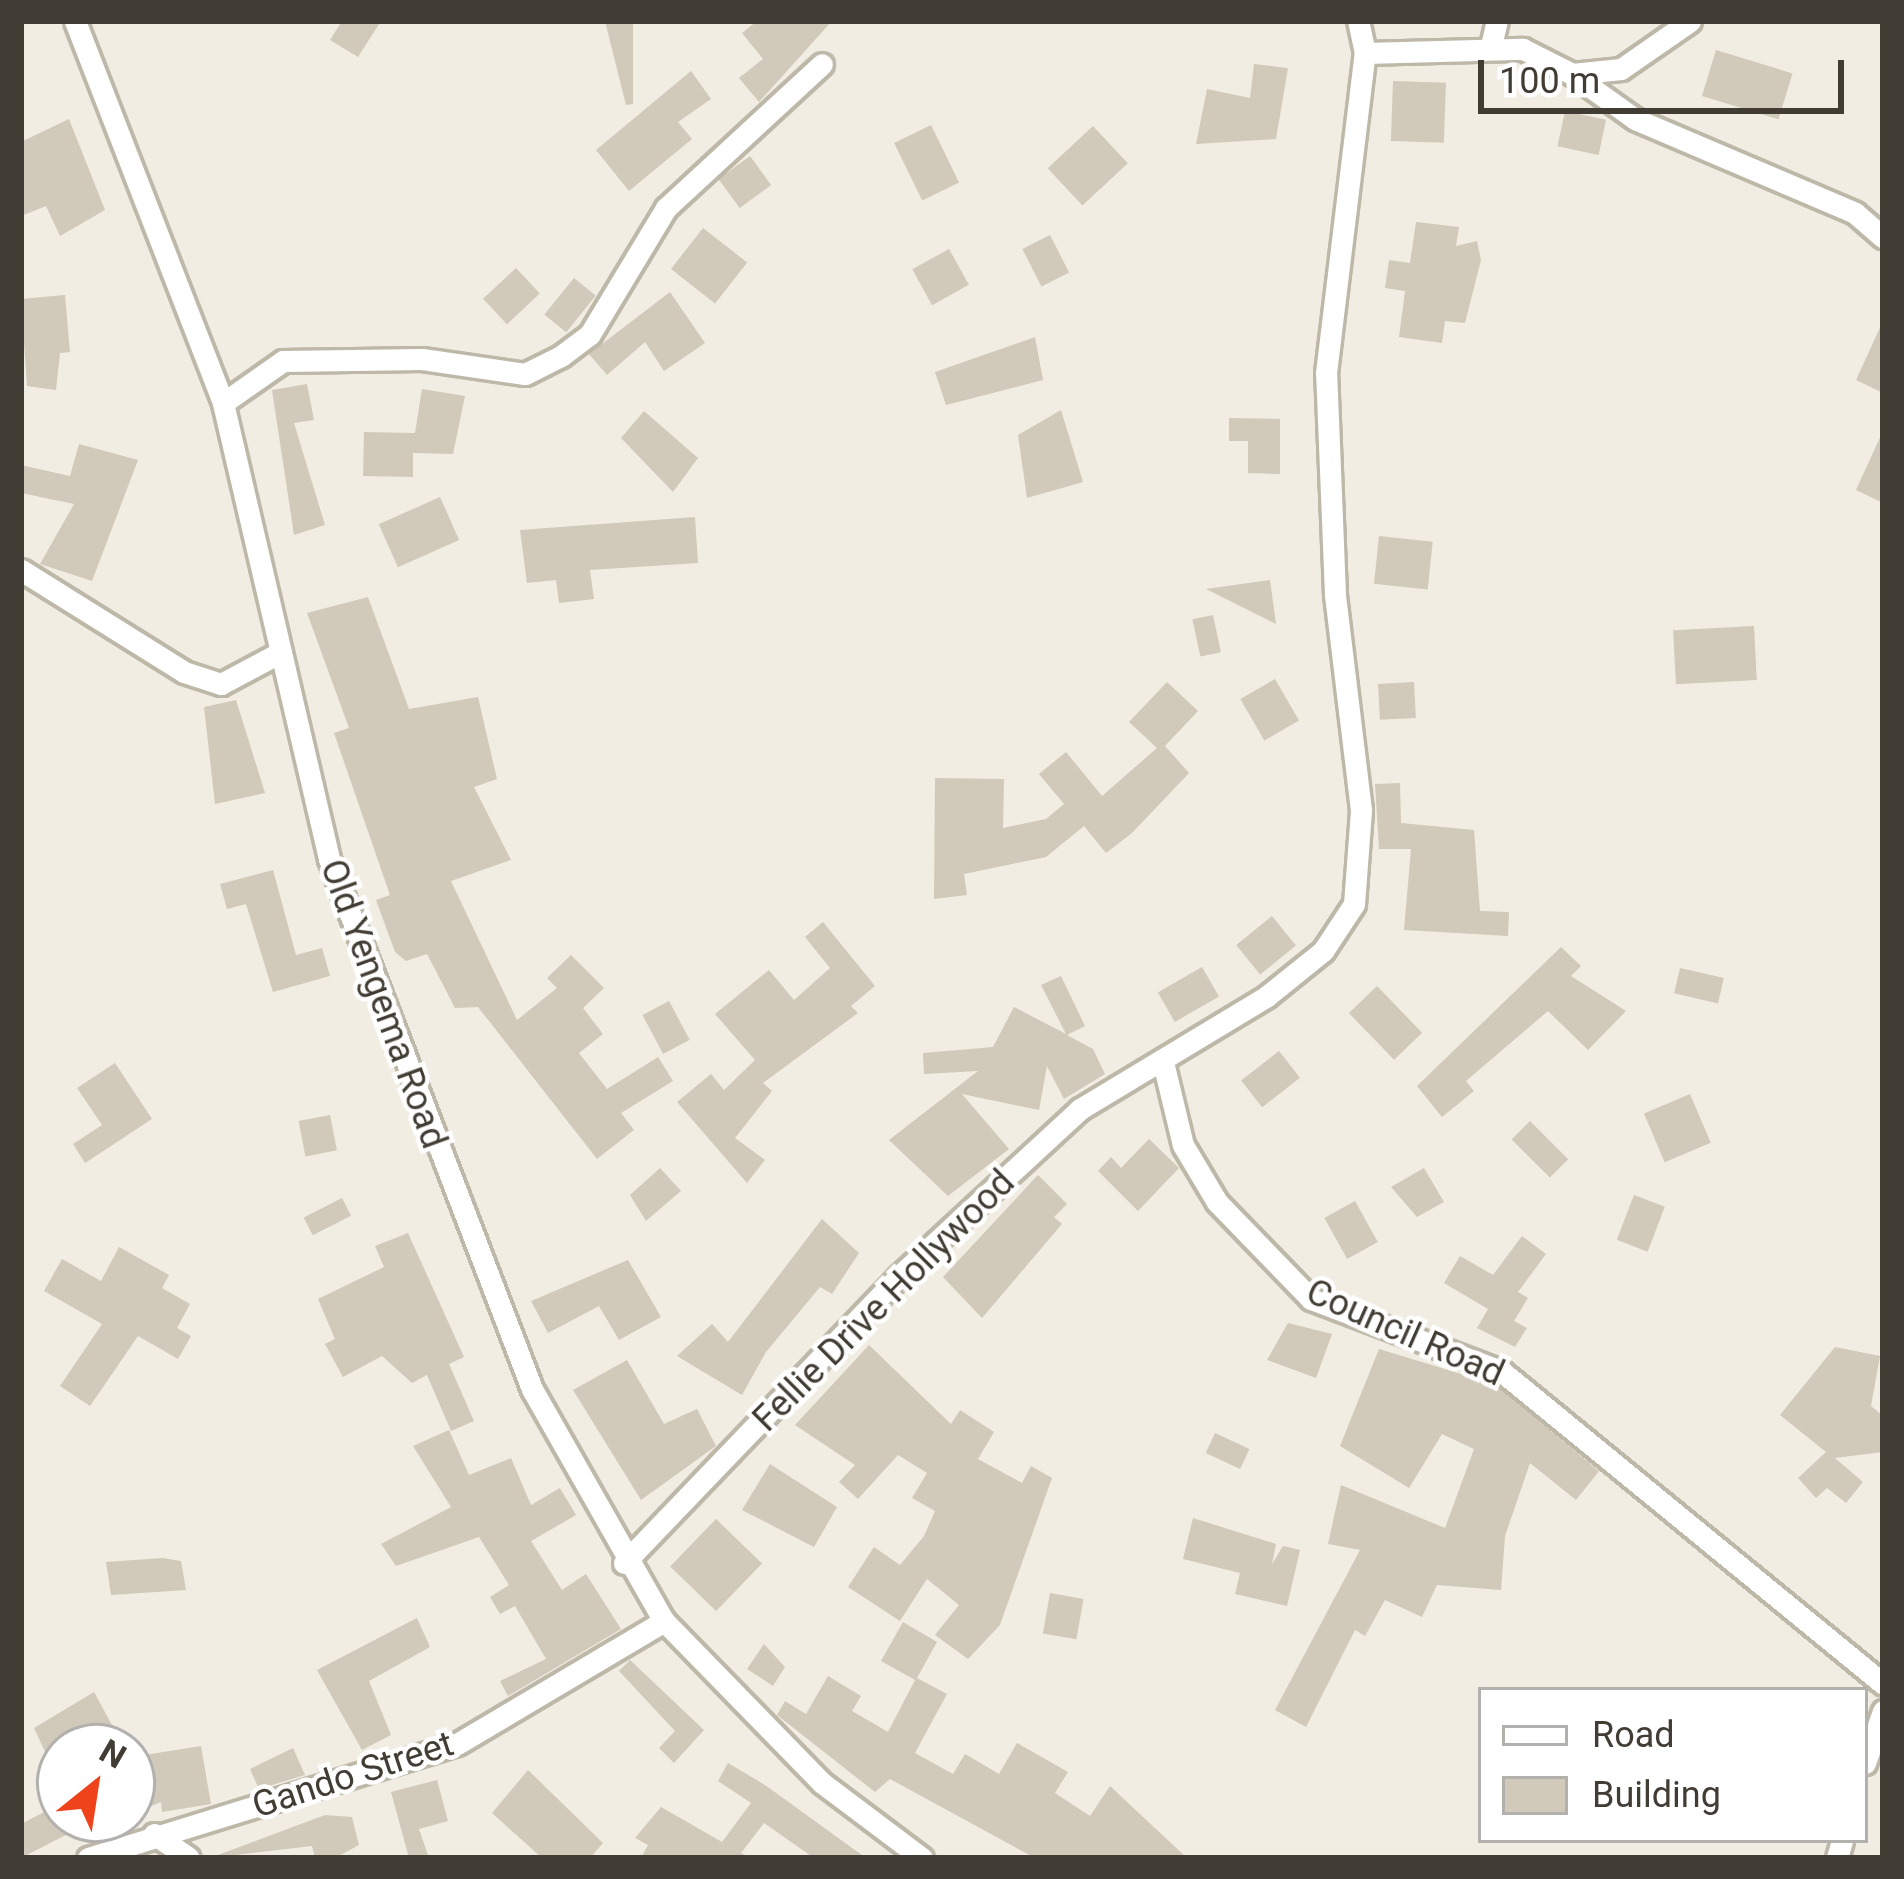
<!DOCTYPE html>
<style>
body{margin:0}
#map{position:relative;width:1904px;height:1879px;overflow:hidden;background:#f1ede3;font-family:Roboto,sans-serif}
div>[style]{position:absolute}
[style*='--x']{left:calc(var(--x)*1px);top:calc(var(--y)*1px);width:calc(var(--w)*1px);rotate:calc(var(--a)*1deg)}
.building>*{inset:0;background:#d1c9b9;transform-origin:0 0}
.roads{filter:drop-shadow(3px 0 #beb8a9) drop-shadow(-3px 0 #beb8a9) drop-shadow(0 3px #beb8a9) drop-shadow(0 -3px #beb8a9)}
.street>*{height:21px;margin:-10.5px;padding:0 10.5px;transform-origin:10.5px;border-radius:10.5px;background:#fff}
span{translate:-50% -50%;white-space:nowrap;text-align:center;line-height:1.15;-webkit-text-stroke:9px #fff;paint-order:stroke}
.street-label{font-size:36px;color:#423d34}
.frame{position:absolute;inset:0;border:24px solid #423d34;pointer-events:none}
.legend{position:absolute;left:1478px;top:1687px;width:390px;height:156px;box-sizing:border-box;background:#fff;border:3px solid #b3b1ae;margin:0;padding:15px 21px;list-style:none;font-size:36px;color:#423d34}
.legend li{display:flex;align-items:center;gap:24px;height:60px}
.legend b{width:60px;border:3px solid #b3b1ae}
.north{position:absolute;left:36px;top:1723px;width:120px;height:120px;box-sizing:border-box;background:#fff;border:3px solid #b3b1ae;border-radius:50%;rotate:30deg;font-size:33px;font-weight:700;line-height:48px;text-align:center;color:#423d34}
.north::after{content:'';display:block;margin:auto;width:42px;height:54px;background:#ef431c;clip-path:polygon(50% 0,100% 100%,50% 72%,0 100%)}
.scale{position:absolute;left:1478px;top:60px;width:366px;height:54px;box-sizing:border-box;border:6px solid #423d34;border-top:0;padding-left:15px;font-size:36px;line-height:42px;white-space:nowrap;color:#423d34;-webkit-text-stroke:9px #fff;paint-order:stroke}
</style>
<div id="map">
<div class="building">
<div style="clip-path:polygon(342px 21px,381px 21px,358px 57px,330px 40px)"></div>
<div style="clip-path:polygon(605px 21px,633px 21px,633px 104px,626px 105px)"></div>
<div style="clip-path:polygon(757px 21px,832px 21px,759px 102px,739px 78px,763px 59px,742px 33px)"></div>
<div style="left:1716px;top:50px;width:80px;height:48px;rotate:17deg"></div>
<div style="clip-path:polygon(1254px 64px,1288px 68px,1276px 139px,1196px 144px,1207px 89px,1250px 98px)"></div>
<div style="clip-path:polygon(691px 71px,711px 99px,678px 122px,692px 139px,629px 191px,596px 150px)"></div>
<div style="left:1393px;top:81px;width:53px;height:60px;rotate:2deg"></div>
<div style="left:1565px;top:111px;width:42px;height:36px;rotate:12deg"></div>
<div style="clip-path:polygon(69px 119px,105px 210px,60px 236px,46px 206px,21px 216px,21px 142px)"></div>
<div style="left:931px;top:125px;width:64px;height:41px;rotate:64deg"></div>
<div style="left:1093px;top:126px;width:51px;height:62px;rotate:47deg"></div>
<div style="left:750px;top:156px;width:36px;height:39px;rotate:54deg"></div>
<div style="clip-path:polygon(1416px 222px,1459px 227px,1456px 246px,1477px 241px,1481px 260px,1465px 323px,1445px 321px,1442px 343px,1399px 337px,1405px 291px,1385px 288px,1389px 260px,1410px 263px)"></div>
<div style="left:703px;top:228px;width:56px;height:52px;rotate:38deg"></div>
<div style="left:1050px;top:235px;width:42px;height:31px;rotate:63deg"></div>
<div style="left:949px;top:249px;width:41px;height:42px;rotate:61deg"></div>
<div style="left:516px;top:268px;width:35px;height:45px;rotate:47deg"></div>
<div style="left:574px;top:278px;width:28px;height:47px;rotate:39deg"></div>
<div style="clip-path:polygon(670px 292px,705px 343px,664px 371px,645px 342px,607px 375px,589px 354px)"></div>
<div style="clip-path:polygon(65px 295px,70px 352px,60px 353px,56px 390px,27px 386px,21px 299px)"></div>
<div style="clip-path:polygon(1883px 321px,1883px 393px,1856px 380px)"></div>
<div style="clip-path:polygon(1035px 337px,1043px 380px,946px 405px,935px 372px)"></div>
<div style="clip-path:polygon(307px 384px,314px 420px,294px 423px,325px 525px,294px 535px,272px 390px)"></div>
<div style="clip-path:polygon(422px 389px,465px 396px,453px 454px,413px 453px,413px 477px,363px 476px,364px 432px,415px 433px)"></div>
<div style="clip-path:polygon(1061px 410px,1083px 482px,1027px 498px,1018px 435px)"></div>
<div style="clip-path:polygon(644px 411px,698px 458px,673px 492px,621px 438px)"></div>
<div style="clip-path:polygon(1229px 418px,1280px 419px,1280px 474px,1248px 473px,1248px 441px,1229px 441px)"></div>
<div style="clip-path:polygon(1883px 431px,1883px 503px,1856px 490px)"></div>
<div style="clip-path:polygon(79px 444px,138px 460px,92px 581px,40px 564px,74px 504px,21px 493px,21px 465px,70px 476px)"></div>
<div style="left:440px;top:497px;width:47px;height:67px;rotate:66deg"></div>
<div style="clip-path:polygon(695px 517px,698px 563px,590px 570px,594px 599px,559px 603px,556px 580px,527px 583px,520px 530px)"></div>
<div style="left:1379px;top:536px;width:54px;height:48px;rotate:6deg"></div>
<div style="clip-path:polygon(1270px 580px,1276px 624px,1206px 589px)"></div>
<div style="clip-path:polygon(368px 597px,409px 709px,478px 697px,497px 779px,474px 787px,511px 860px,451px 881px,517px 1020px,557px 988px,547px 978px,571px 955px,604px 988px,583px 1008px,603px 1034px,579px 1053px,607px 1089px,658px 1057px,673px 1081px,621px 1113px,634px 1130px,597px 1159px,478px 1007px,455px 1008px,427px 954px,406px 961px,395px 952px,376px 900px,390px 895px,334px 733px,349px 728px,307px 613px)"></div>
<div style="left:1213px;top:615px;width:38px;height:21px;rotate:78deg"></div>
<div style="left:1754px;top:626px;width:54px;height:81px;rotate:87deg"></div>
<div style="left:1275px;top:679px;width:48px;height:40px;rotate:60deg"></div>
<div style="clip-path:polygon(1167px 682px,1198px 711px,1165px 746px,1189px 773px,1132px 833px,1106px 853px,1084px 826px,1046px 857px,964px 874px,967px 895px,934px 899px,935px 778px,1004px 779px,1003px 828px,1046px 819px,1064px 804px,1039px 774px,1066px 752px,1102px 796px,1157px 748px,1129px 722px)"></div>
<div style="left:1414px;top:682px;width:36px;height:36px;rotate:87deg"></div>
<div style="clip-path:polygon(236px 700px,265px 793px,215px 804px,204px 707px)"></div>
<div style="clip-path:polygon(1400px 783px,1401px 823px,1474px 830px,1480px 911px,1509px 912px,1508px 936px,1404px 930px,1411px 849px,1379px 849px,1375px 784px)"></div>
<div style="clip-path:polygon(273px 870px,296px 955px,322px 948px,330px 976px,273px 992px,246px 904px,227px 909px,220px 884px)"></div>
<div style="left:1272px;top:916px;width:38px;height:46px;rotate:51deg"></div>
<div style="clip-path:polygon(823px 922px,875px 986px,851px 1006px,858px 1013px,763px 1083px,772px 1091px,735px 1138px,765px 1160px,747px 1183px,677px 1102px,711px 1074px,724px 1090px,755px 1060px,715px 1014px,769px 970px,794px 1000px,830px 968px,805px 937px)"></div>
<div style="clip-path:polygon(1561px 947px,1581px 966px,1571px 976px,1626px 1011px,1588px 1050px,1548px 1011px,1466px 1081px,1474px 1091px,1442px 1117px,1417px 1086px)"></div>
<div style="left:1202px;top:967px;width:34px;height:51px;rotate:60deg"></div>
<div style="left:1680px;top:968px;width:45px;height:26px;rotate:13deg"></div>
<div style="clip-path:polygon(1061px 976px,1085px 1026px,1067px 1035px,1093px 1049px,1105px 1074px,1064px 1099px,1047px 1066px,1039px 1110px,962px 1094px,1009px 1149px,948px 1196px,889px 1140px,978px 1071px,924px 1074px,923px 1053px,993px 1047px,1014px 1007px,1066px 1034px,1041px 985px)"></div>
<div style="left:1377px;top:986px;width:65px;height:39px;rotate:46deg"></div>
<div style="left:669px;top:1001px;width:44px;height:30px;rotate:62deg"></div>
<div style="left:1279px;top:1051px;width:34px;height:48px;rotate:52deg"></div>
<div style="clip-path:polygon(115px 1063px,152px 1119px,85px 1163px,73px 1144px,102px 1125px,77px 1088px)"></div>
<div style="left:1690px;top:1094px;width:53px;height:50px;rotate:67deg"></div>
<div style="left:330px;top:1115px;width:36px;height:32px;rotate:79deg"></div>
<div style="left:1530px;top:1121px;width:54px;height:26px;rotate:45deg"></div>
<div style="clip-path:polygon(1149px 1139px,1179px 1168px,1138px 1211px,1098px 1171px,1111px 1157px,1121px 1168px)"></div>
<div style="clip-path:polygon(660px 1168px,681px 1191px,646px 1221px,630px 1195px)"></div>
<div style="clip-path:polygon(1424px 1168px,1444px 1202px,1417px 1217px,1391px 1187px)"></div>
<div style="clip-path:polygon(1038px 1175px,1067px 1204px,1054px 1217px,1062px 1224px,982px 1318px,943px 1277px)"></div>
<div style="left:1634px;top:1195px;width:33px;height:48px;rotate:21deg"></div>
<div style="left:342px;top:1198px;width:20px;height:43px;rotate:63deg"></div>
<div style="left:1355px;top:1201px;width:47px;height:35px;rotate:61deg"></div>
<div style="clip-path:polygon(822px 1219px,859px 1253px,832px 1294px,820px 1287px,766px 1352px,742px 1395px,677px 1356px,712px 1324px,728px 1342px)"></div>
<div style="clip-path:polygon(408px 1233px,464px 1357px,449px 1364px,474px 1421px,451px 1431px,427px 1375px,412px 1383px,382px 1356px,343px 1377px,325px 1344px,335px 1339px,318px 1299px,384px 1267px,375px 1246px)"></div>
<div style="clip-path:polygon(1522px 1236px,1546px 1254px,1518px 1292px,1528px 1298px,1514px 1321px,1527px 1328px,1515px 1347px,1477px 1328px,1488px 1309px,1444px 1283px,1460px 1256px,1493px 1275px)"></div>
<div style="clip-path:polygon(119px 1247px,169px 1275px,162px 1288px,190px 1304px,177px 1328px,191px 1336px,178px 1359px,138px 1336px,90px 1406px,60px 1386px,102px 1324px,44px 1291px,62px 1259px,101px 1281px)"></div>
<div style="clip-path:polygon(628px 1260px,661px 1317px,619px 1340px,599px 1306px,548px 1333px,531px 1301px)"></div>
<div style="clip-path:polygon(1288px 1323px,1332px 1334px,1316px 1378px,1267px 1360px)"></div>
<div style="clip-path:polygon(869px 1345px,951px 1424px,960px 1410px,994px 1432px,978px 1459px,1022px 1483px,1031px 1466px,1052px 1478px,1000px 1625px,968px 1659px,935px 1635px,959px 1605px,927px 1579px,900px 1621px,848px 1587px,874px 1547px,900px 1565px,924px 1536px,935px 1511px,912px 1498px,927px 1473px,898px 1455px,858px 1499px,839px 1482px,855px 1465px,795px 1425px)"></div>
<div style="clip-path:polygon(1835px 1347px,1880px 1356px,1871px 1406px,1883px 1416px,1883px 1452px,1835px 1458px,1863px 1482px,1846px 1503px,1827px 1488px,1816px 1498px,1798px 1478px,1826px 1452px,1780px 1415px)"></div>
<div style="clip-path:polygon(1379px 1349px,1494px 1384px,1599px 1471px,1576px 1500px,1530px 1463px,1505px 1536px,1501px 1590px,1437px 1585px,1422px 1617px,1385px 1600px,1365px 1636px,1355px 1630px,1306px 1727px,1275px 1710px,1360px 1550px,1328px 1544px,1341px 1485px,1445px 1528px,1474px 1449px,1442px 1434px,1409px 1488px,1340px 1446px)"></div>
<div style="clip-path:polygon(627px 1360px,664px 1424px,697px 1409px,716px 1446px,641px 1500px,573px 1390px)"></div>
<div style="clip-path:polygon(449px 1430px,469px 1475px,511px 1458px,531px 1505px,560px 1488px,576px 1515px,531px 1541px,562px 1590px,586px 1574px,621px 1629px,508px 1696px,500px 1681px,546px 1659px,515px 1606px,500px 1614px,490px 1597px,509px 1585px,479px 1537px,396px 1566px,381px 1544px,451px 1507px,413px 1446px)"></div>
<div style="left:1215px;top:1433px;width:38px;height:22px;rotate:25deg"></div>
<div style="clip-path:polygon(770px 1464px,837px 1507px,814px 1547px,742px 1510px)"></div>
<div style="clip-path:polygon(1193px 1518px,1276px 1544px,1272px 1564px,1283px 1546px,1300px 1550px,1287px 1606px,1235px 1594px,1240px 1573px,1183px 1559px)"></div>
<div style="left:716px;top:1519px;width:64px;height:66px;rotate:44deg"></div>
<div style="clip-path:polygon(163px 1558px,181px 1561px,186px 1590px,111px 1595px,106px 1562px)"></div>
<div style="left:1050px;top:1593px;width:34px;height:41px;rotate:10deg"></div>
<div style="clip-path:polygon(417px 1618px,430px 1647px,369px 1681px,391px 1735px,362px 1750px,317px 1670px)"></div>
<div style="clip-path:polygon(903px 1622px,937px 1642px,917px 1678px,947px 1694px,915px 1753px,953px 1774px,965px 1754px,999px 1774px,1017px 1743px,1068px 1772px,1055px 1793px,1090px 1816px,1110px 1786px,1187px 1858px,1035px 1858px,890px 1779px,875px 1792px,777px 1715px,785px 1701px,806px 1714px,828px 1676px,861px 1696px,852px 1711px,888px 1732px,915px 1680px,881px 1661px)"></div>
<div style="clip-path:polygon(764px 1644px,785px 1667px,773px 1686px,747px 1669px)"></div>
<div style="clip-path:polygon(630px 1660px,704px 1730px,674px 1763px,659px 1748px,675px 1731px,619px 1671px)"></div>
<div style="clip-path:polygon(94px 1692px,113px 1727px,60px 1747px,60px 1784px,34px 1728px)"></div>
<div style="clip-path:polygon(201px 1746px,211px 1804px,162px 1812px,161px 1802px,132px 1814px,132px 1757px)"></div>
<div style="clip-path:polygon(293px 1748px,305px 1775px,259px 1789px,250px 1769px)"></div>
<div style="clip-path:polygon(728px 1763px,765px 1785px,866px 1858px,814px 1858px,764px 1823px,741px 1853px,750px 1858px,641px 1858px,648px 1845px,635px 1838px,661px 1807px,722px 1842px,751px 1803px,718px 1781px)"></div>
<div style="clip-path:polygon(528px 1770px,603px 1843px,590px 1858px,542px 1858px,492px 1813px)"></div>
<div style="clip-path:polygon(437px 1780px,448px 1821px,419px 1829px,429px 1858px,409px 1858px,391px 1792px)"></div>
<div style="clip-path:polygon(48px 1810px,97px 1819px,21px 1858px,21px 1824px)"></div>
<div style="clip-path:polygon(325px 1815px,352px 1817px,359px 1845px,335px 1858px,315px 1858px,312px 1846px,210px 1858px)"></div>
</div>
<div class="roads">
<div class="street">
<div style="--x:75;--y:21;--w:410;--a:68.8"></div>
<div style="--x:223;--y:403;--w:468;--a:76.9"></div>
<div style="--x:329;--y:859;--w:568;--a:69.04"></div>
<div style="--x:532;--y:1389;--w:267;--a:60.4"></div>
<div style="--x:664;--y:1621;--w:226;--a:45.7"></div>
<div style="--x:822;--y:1783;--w:125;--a:36.9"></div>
<div style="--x:1491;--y:46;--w:26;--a:-77"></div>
<div style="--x:1365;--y:53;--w:158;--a:-1.5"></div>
<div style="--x:1523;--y:49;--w:55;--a:27"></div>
<div style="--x:1572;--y:74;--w:49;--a:-5.8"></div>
<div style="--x:1621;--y:69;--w:84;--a:-34.8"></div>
<div style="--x:1572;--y:74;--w:77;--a:35.5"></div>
<div style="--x:1635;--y:119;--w:239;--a:23.1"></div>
<div style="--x:1855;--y:213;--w:37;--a:41"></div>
<div style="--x:223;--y:403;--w:73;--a:-35"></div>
<div style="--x:283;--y:361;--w:139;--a:-0.8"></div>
<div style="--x:422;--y:359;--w:104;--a:8.3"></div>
<div style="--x:525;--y:374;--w:40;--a:-26.6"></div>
<div style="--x:561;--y:356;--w:36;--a:-37"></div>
<div style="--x:590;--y:334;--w:147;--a:-58.9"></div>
<div style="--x:666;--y:208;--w:212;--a:-42.7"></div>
<div style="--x:21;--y:570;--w:192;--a:32"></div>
<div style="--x:184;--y:672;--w:39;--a:18"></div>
<div style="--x:221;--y:684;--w:68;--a:-28.1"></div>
<div style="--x:1164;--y:1066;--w:81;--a:76.5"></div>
<div style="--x:1183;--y:1145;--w:66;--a:59.2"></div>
<div style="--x:1217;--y:1202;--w:135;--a:45.9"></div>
<div style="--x:1311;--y:1299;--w:203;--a:20.8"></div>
<div style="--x:1501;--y:1371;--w:494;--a:39.3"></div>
<div style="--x:624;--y:1563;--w:396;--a:-46.2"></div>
<div style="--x:898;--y:1277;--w:248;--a:-42.7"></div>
<div style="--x:1080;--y:1109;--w:218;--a:-31.1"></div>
<div style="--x:1267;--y:996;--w:72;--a:-38.8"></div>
<div style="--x:1323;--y:951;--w:56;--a:-56.6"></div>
<div style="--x:1354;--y:904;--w:94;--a:-85.7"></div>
<div style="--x:1361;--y:810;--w:218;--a:-96.9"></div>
<div style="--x:1335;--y:594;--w:221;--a:-92.3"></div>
<div style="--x:1326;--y:373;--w:322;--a:-83.1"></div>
<div style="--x:1365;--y:53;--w:33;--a:-102"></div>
<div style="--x:1865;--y:1763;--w:55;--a:-70.9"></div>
<div style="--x:154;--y:1834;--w:42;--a:34.4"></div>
<div style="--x:88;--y:1858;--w:386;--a:-17.2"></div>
<div style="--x:457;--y:1744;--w:241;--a:-30.7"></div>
<div style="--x:1837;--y:1858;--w:19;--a:-74"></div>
</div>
</div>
<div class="street-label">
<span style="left:383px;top:1004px;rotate:70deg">Old Yengema Road</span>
<span style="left:884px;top:1301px;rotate:-45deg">Fellie Drive Hollywood</span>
<span style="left:1405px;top:1333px;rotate:24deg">Council Road</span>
<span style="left:353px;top:1775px;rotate:-18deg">Gando Street</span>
</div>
<div class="frame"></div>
<ul class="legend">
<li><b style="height:15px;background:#fff"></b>Road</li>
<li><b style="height:33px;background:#d1c9b9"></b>Building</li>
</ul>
<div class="north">N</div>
<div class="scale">100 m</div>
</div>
